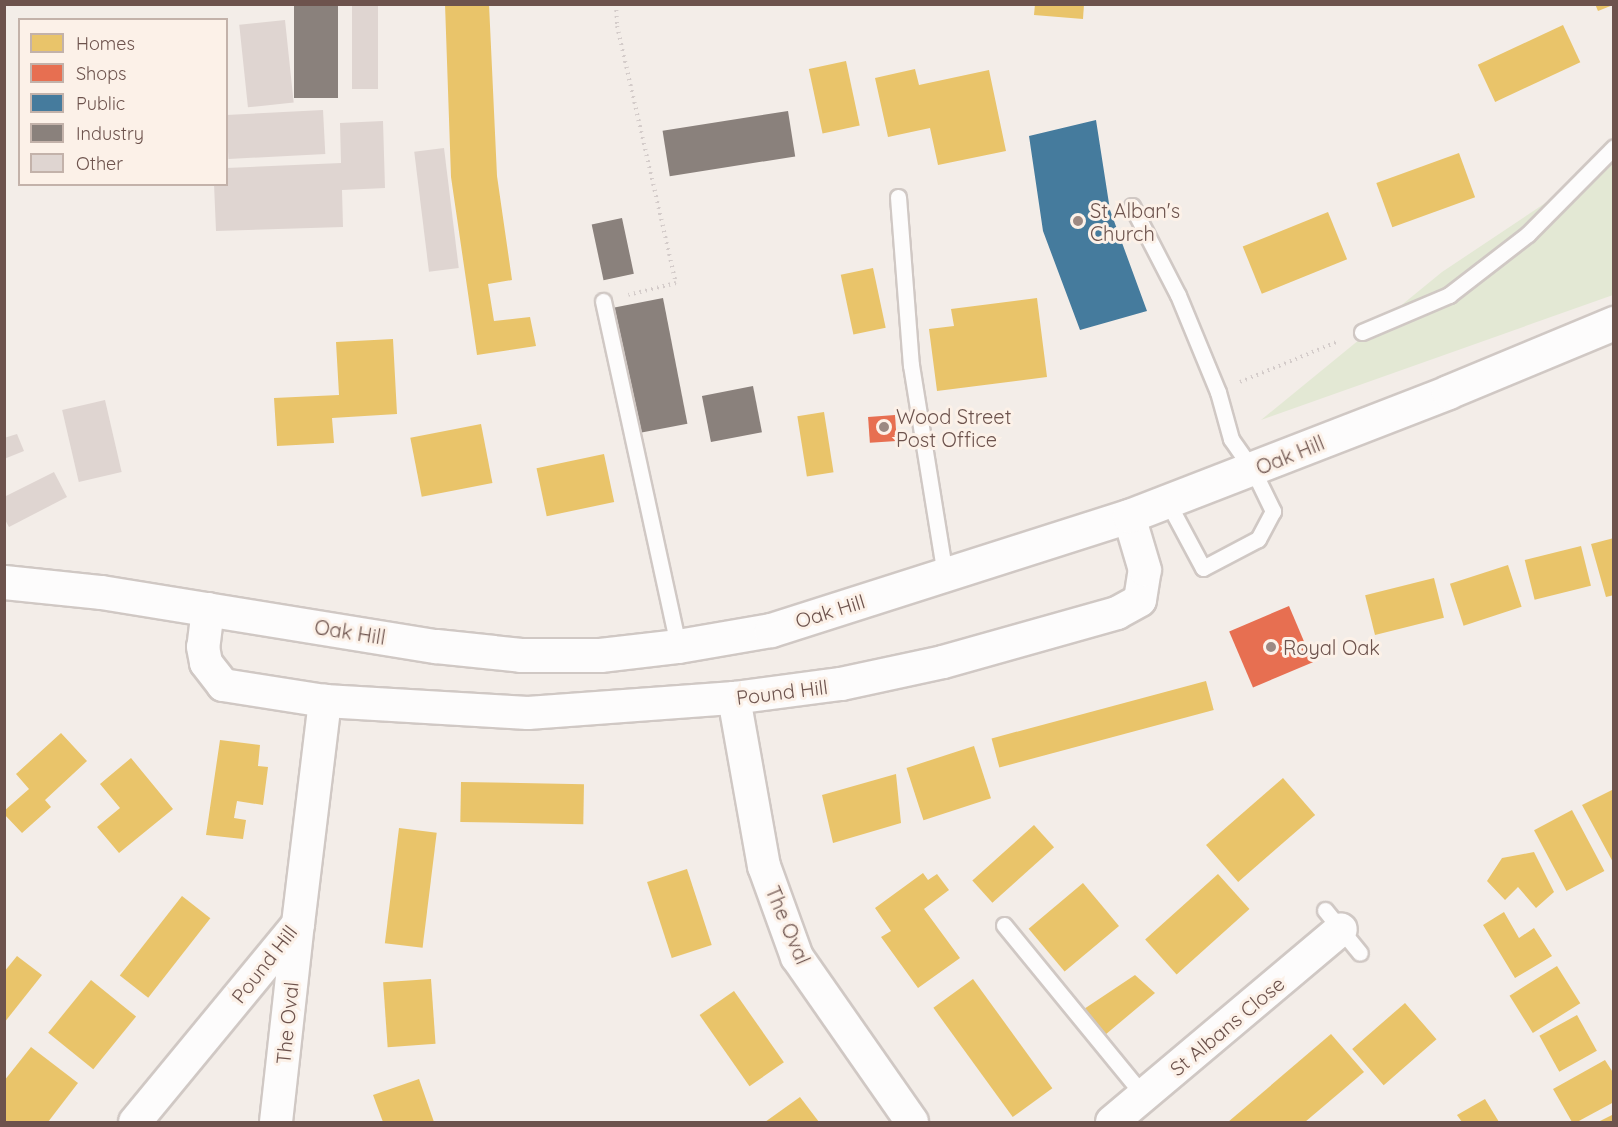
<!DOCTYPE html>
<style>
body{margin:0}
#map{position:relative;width:1618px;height:1127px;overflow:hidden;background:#f3ede8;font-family:Quicksand,sans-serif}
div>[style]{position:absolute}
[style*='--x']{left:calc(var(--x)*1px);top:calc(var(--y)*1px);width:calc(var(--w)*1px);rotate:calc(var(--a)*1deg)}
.green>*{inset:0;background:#e3e8d4}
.homes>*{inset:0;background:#e9c46a;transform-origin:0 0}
.shops>*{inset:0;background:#e76f51;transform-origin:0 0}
.public>*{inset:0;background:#457b9d}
.industry>*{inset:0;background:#8a817c;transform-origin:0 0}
.building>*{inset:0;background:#dfd5d1;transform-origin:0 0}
.path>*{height:4px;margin-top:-2px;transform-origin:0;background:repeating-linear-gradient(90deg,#d4ccca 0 1.5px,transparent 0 6px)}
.roads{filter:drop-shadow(2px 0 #d0c8c4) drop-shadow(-2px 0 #d0c8c4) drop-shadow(0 2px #d0c8c4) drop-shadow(0 -2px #d0c8c4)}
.service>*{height:15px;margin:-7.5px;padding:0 7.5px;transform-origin:7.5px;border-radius:7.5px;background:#fdfcfc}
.minor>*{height:32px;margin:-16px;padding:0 16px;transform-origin:16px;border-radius:16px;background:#fdfcfc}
.tertiary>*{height:33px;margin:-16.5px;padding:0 16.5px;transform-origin:16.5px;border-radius:16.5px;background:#fdfcfc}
.dots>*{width:16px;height:16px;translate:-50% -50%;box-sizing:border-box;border:3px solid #fcf1e8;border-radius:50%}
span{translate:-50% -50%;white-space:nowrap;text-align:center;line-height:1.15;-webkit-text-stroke:6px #fcf1e8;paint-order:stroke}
.poi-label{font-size:20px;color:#6d534d}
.left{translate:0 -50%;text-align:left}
.street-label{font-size:20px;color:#6d534d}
.frame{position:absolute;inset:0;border:6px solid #6d534d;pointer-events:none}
.legend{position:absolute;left:18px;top:18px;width:210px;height:168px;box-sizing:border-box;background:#fcf1e8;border:2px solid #c3b2aa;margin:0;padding:8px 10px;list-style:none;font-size:18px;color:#6d534d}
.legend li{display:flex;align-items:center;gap:12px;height:30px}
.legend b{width:30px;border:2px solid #c3b2aa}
</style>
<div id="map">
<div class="green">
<div style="clip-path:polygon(1613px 158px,1613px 295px,1261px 420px,1442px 272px)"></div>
</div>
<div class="homes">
<div style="clip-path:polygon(445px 4px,489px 4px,497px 176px,512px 280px,488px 284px,494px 321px,530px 317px,536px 346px,477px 355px,451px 177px)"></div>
<div style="clip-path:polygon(1035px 4px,1084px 4px,1083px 19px,1034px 15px)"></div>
<div style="clip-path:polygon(1595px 4px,1613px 4px,1613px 5px,1598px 11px)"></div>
<div style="left:1563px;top:25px;width:41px;height:94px;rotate:65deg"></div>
<div style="left:846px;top:61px;width:66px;height:38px;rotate:78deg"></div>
<div style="clip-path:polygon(915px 69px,919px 85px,989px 70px,1006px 151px,938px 165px,930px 128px,888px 137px,875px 78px)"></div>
<div style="left:1459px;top:153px;width:47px;height:88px;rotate:70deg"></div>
<div style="left:1328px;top:212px;width:51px;height:92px;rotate:68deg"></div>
<div style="left:873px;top:268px;width:61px;height:33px;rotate:78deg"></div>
<div style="clip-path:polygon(1037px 298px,1047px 377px,937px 391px,929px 329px,954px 326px,951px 309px)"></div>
<div style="clip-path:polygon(393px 339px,397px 414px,332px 418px,334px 443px,277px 446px,274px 398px,339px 395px,336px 342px)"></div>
<div style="left:824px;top:412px;width:61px;height:27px;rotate:81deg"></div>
<div style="left:481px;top:424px;width:60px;height:72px;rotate:79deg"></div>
<div style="left:604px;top:454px;width:49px;height:69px;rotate:78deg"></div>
<div style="clip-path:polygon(1614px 538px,1614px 595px,1606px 597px,1591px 544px)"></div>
<div style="left:1581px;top:546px;width:41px;height:58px;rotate:76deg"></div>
<div style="left:1508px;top:565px;width:44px;height:61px;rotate:72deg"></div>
<div style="left:1434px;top:578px;width:41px;height:71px;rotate:76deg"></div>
<div style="left:1206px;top:681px;width:30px;height:222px;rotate:75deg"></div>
<div style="clip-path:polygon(61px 733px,87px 761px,45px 800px,51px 807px,22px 833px,4px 814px,4px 811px,29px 789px,16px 774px)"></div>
<div style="clip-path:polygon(220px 740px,260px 745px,258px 766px,268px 767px,263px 805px,237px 801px,234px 818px,246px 820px,243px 839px,206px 835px)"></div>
<div style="left:974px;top:746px;width:55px;height:71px;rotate:72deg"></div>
<div style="clip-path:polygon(131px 758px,173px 809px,119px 853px,97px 827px,120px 808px,100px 784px)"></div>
<div style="clip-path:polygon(896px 774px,901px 823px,833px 843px,822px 795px)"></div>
<div style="left:1283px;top:778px;width:49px;height:102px;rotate:49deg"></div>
<div style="left:461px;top:782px;width:123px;height:40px;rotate:1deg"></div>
<div style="clip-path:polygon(1614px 789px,1614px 864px,1582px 805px)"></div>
<div style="left:1572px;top:810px;width:69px;height:43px;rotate:62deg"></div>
<div style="left:1034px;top:825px;width:30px;height:83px;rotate:48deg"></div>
<div style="left:399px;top:828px;width:38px;height:116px;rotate:7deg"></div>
<div style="clip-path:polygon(1534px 852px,1554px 892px,1536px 908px,1518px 887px,1505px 900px,1487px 881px,1502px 858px)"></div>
<div style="left:687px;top:869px;width:80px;height:42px;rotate:72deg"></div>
<div style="clip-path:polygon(923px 873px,928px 880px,937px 874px,949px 890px,924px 909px,960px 958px,918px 988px,881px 937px,891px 931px,875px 908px)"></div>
<div style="left:1218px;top:874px;width:47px;height:98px;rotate:48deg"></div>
<div style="left:1083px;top:883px;width:56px;height:71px;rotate:50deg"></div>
<div style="left:182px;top:896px;width:36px;height:101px;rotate:38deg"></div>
<div style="clip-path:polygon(1504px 912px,1519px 938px,1534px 928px,1552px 956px,1515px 978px,1483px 925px)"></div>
<div style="clip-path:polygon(17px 956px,42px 975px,4px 1023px,4px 972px)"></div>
<div style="left:1557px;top:966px;width:44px;height:56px;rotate:58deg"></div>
<div style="clip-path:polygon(1135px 975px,1155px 993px,1105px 1035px,1084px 1009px)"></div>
<div style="left:431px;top:979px;width:65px;height:48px;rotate:86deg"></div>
<div style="left:973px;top:979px;width:135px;height:49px;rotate:54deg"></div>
<div style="left:91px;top:980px;width:58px;height:68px;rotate:39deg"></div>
<div style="left:734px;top:991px;width:87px;height:42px;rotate:55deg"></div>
<div style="left:1405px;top:1003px;width:48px;height:70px;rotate:49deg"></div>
<div style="left:1577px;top:1015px;width:41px;height:43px;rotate:61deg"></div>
<div style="clip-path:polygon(1331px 1034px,1364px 1072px,1305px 1122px,1228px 1122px)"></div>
<div style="clip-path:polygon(31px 1047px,78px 1083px,48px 1122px,4px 1122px,4px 1081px)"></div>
<div style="clip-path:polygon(1605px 1060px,1614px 1074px,1614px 1102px,1577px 1122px,1572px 1122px,1553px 1089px)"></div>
<div style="clip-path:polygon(419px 1079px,434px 1122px,383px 1122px,373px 1095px)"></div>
<div style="clip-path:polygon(800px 1097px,819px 1122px,765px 1122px)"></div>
<div style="clip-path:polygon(1485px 1099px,1499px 1122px,1462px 1122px,1457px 1115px)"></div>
<div style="clip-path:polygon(1614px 1114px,1614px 1122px,1598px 1122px)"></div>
</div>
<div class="shops">
<div style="left:895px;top:415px;width:26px;height:27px;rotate:86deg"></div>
<div style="left:1289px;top:606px;width:61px;height:65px;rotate:67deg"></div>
</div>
<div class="public">
<div style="clip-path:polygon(1096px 120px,1110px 210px,1147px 311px,1080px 330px,1043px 231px,1029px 136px)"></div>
</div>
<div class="industry">
<div style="left:294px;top:5px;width:44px;height:93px"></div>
<div style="left:788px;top:111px;width:46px;height:127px;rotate:81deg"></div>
<div style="left:622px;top:218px;width:57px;height:31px;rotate:78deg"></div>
<div style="left:663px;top:298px;width:128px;height:52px;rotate:79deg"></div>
<div style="left:753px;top:386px;width:47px;height:52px;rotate:79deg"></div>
</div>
<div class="building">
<div style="left:352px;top:4px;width:26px;height:85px"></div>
<div style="left:285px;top:20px;width:83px;height:46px;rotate:84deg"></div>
<div style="left:323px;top:110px;width:44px;height:97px;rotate:87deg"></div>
<div style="clip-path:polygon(383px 121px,385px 188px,342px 190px,343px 227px,216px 231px,214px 184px,226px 184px,226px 168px,341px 163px,340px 123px)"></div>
<div style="left:444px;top:148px;width:121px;height:30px;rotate:83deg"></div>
<div style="left:105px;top:400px;width:74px;height:44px;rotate:77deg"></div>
<div style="clip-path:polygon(17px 434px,24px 451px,4px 459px,4px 438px)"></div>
<div style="clip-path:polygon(54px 472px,67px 497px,9px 527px,4px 518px,4px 497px)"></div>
</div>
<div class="path">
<div style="--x:616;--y:4;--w:22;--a:87"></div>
<div style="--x:617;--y:26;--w:264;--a:77.1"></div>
<div style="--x:676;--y:283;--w:49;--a:166"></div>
<div style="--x:1240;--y:382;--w:107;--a:-22.5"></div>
</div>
<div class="roads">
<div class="service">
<div style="--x:898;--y:197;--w:169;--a:85.6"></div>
<div style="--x:911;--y:365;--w:213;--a:80.8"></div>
<div style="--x:1132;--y:206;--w:100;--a:62.7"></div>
<div style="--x:1178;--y:295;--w:105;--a:67.6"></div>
<div style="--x:1218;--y:392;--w:49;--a:74.5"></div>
<div style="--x:1231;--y:439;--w:38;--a:55"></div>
<div style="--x:1253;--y:470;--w:46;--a:64"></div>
<div style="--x:1273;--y:511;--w:32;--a:118"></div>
<div style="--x:1258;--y:539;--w:62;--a:152.2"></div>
<div style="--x:1203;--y:568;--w:76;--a:-118.2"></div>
<div style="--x:603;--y:301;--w:353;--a:77.7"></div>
<div style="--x:1362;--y:332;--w:95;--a:-23"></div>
<div style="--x:1449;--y:295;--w:100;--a:-37.7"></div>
<div style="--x:1528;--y:234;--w:122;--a:-45.3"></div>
<div style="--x:1325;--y:910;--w:55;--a:50.9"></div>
<div style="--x:1004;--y:925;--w:221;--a:50.7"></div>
</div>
<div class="minor">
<div style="--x:208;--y:609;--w:38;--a:97"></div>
<div style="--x:203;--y:647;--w:16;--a:79"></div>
<div style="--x:206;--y:663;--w:28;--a:52"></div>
<div style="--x:223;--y:685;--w:103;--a:8.9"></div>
<div style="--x:325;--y:701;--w:203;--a:3.4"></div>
<div style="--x:528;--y:713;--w:207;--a:-4.2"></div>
<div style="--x:734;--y:698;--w:108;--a:-7.5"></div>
<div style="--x:841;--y:684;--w:104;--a:-12.2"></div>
<div style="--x:943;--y:662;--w:181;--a:-15.7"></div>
<div style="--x:1117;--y:613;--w:26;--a:-29"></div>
<div style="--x:1140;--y:600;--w:30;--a:-81"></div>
<div style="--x:1145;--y:570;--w:56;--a:-106.5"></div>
<div style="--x:734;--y:698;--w:171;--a:79.9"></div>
<div style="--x:764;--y:866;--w:97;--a:70.1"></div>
<div style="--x:797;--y:957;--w:201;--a:55.1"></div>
<div style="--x:135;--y:1122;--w:256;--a:-50.5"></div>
<div style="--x:298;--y:924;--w:225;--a:-83.1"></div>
<div style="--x:276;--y:1122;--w:199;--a:-83.7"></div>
<div style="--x:1112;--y:1122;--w:299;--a:-40.1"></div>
</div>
<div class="tertiary">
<div style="--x:4;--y:582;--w:98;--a:5.9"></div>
<div style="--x:101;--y:592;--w:339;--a:9.2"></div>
<div style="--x:436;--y:646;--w:85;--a:6"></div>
<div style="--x:521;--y:655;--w:79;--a:0"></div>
<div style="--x:600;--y:655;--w:79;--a:-6.6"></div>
<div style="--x:678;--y:646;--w:94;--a:-9.8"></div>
<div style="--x:771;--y:630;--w:376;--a:-17.7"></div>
<div style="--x:1129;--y:516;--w:342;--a:-21.2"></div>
<div style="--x:1448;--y:392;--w:180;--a:-22.6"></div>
</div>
</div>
<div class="dots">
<div style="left:1078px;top:221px;background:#9c8983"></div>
<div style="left:884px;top:427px;background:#9c8983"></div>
<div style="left:1271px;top:647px;background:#9c8983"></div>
</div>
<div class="poi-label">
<span class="left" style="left:1090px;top:222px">St Alban's<br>Church</span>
<span class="left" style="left:896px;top:428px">Wood Street<br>Post Office</span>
<span class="left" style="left:1283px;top:647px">Royal Oak</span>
</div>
<div class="street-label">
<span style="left:1290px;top:455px;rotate:-22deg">Oak Hill</span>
<span style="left:830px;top:611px;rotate:-17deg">Oak Hill</span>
<span style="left:350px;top:632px;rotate:9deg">Oak Hill</span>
<span style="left:782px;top:692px;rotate:-7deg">Pound Hill</span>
<span style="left:788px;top:925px;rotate:67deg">The Oval</span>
<span style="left:264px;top:964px;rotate:-52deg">Pound Hill</span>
<span style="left:287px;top:1023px;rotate:-84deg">The Oval</span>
<span style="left:1227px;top:1026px;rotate:-40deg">St Albans Close</span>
</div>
<div class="frame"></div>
<ul class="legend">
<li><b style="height:16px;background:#e9c46a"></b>Homes</li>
<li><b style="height:16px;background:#e76f51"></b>Shops</li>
<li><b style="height:16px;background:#457b9d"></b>Public</li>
<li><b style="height:16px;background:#8a817c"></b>Industry</li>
<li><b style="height:16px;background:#dfd5d1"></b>Other</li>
</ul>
</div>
